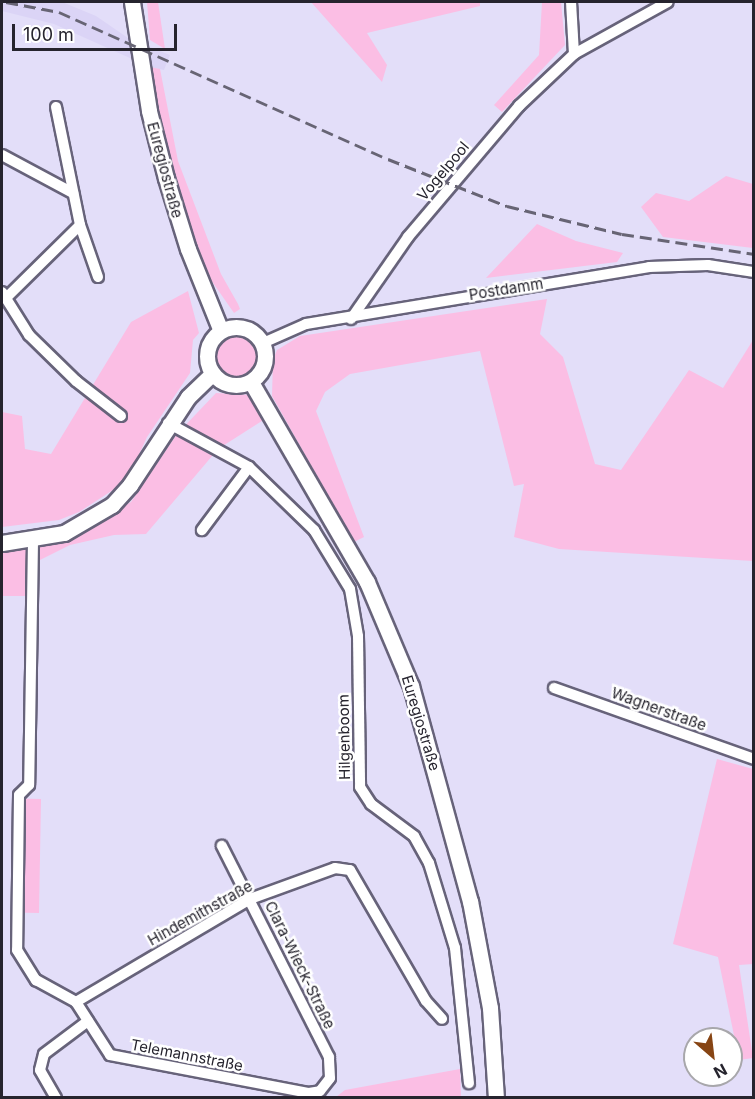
<!DOCTYPE html>
<meta charset="utf-8">
<style>
body{margin:0}
#map{position:relative;width:755px;height:1099px;overflow:hidden;background:#e3def9;font-family:Inter,sans-serif}
div>[style]{position:absolute}
[style*='--x']{left:calc(var(--x)*1px);top:calc(var(--y)*1px);width:calc(var(--w)*1px);rotate:calc(var(--a)*1deg)}
.built>*{inset:0;background:#dbd4f6}
.green>*{inset:0;background:#fbbee4;transform-origin:0 0}
.round{border-radius:50%}
.roads{filter:drop-shadow(2px 0 #67637a) drop-shadow(-2px 0 #67637a) drop-shadow(0 2px #67637a) drop-shadow(0 -2px #67637a)}
.street>*{height:10px;margin:-5px;padding:0 5px;transform-origin:5px;border-radius:5px;background:#fff}
.secondary>*{height:15px;margin:-7.5px;padding:0 7.5px;transform-origin:7.5px;border-radius:7.5px;background:#fff}
.secondary>.ring{margin:-7.5px;padding:0;box-sizing:content-box;background:none;border:15px solid #fff;border-radius:50%}
.rail>*{height:3px;margin-top:-1.5px;transform-origin:0;background:repeating-linear-gradient(90deg,#676474 0 12px,transparent 0 18px)}
span{translate:-50% -50%;white-space:nowrap;text-align:center;line-height:1.15;-webkit-text-stroke:5px #fff;paint-order:stroke}
.street-label{font-size:15px;color:#26242e}
.frame{position:absolute;inset:0;border:3px solid #26242e;pointer-events:none}
.north{position:absolute;left:683px;top:1027px;width:60px;height:60px;box-sizing:border-box;background:#fff;border:2px solid #a8a7ab;border-radius:50%;rotate:152deg;font-size:16px;font-weight:700;line-height:24px;text-align:center;color:#26242e}
.north::after{content:'';display:block;margin:auto;width:21px;height:27px;background:#874514;clip-path:polygon(50% 0,100% 100%,50% 72%,0 100%)}
.scale{position:absolute;left:12px;top:24px;width:165px;height:27px;box-sizing:border-box;border:3px solid #26242e;border-top:0;padding-left:8px;font-size:18px;line-height:21px;white-space:nowrap;color:#26242e;-webkit-text-stroke:4px #fff;paint-order:stroke}
</style>
<div id="map">
<div class="built">
<div style="clip-path:polygon(2px 2px,62px 2px,96px 16px,128px 38px,170px 55px,164px 70px,150px 67px,54px 24px,2px 11px)"></div>
</div>
<div class="green">
<div style="clip-path:polygon(147px 2px,158px 2px,165px 49px,150px 40px)"></div>
<div style="clip-path:polygon(311px 2px,480px 2px,480px 6px,367px 33px,387px 65px,382px 82px)"></div>
<div style="clip-path:polygon(542px 2px,561px 2px,565px 45px,502px 112px,494px 105px,539px 55px)"></div>
<div style="clip-path:polygon(150px 67px,160px 69px,178px 161px,221px 274px,238px 304px,240px 309px,234px 313px,211px 280px,194px 241px,168px 166px,155px 109px)"></div>
<div style="clip-path:polygon(726px 176px,753px 184px,753px 248px,663px 237px,641px 207px,656px 193px,689px 201px)"></div>
<div style="clip-path:polygon(537px 224px,576px 241px,623px 253px,617px 262px,486px 278px)"></div>
<div style="clip-path:polygon(188px 291px,199px 333px,193px 340px,190px 373px,147px 437px,127px 481px,79px 512px,59px 520px,2px 527px,2px 412px,22px 416px,25px 449px,51px 454px,131px 322px)"></div>
<div style="clip-path:polygon(547px 299px,540px 334px,563px 357px,595px 464px,621px 470px,689px 370px,723px 388px,753px 340px,753px 561px,559px 549px,514px 537px,524px 484px,514px 486px,480px 351px,350px 374px,325px 392px,316px 411px,364px 537px,354px 542px,272px 396px,273px 360px,277px 350px,300px 336px)"></div>
<div class="round" style="left:214px;top:335px;width:44px;height:44px"></div>
<div style="clip-path:polygon(216px 393px,251px 395px,265px 419px,218px 449px,146px 534px,114px 535px,70px 545px,32px 564px,32px 596px,2px 596px,2px 539px,65px 534px,89px 527px,131px 502px,177px 434px)"></div>
<div style="clip-path:polygon(717px 759px,753px 769px,753px 964px,739px 965px,753px 1058px,739px 1060px,718px 957px,673px 944px)"></div>
<div style="left:41px;top:799px;width:114px;height:24px;rotate:91deg"></div>
<div style="clip-path:polygon(460px 1069px,461px 1097px,336px 1097px,345px 1090px)"></div>
</div>
<div class="roads">
<div class="street">
<div style="--x:571;--y:2;--w:52;--a:86.7"></div>
<div style="--x:56;--y:107;--w:120;--a:78.5"></div>
<div style="--x:80;--y:225;--w:55;--a:70.9"></div>
<div style="--x:2;--y:155;--w:81;--a:28.2"></div>
<div style="--x:2;--y:292;--w:51;--a:57.9"></div>
<div style="--x:29;--y:335;--w:66;--a:44.4"></div>
<div style="--x:76;--y:381;--w:57;--a:37.9"></div>
<div style="--x:6;--y:298;--w:104;--a:-44.6"></div>
<div style="--x:351;--y:319;--w:100;--a:-55.2"></div>
<div style="--x:408;--y:237;--w:172;--a:-49.7"></div>
<div style="--x:519;--y:106;--w:76;--a:-43.4"></div>
<div style="--x:574;--y:54;--w:107;--a:-29"></div>
<div style="--x:263;--y:343;--w:47;--a:-23.8"></div>
<div style="--x:306;--y:324;--w:348;--a:-9.4"></div>
<div style="--x:649;--y:267;--w:59;--a:-1.9"></div>
<div style="--x:708;--y:265;--w:47;--a:8.7"></div>
<div style="--x:168;--y:423;--w:92;--a:28.5"></div>
<div style="--x:249;--y:467;--w:79;--a:126.7"></div>
<div style="--x:249;--y:467;--w:91;--a:44.1"></div>
<div style="--x:314;--y:530;--w:69;--a:58.6"></div>
<div style="--x:350;--y:589;--w:48;--a:80.3"></div>
<div style="--x:358;--y:636;--w:151;--a:89.2"></div>
<div style="--x:360;--y:787;--w:20;--a:57"></div>
<div style="--x:371;--y:804;--w:54;--a:36.7"></div>
<div style="--x:414;--y:836;--w:31;--a:61"></div>
<div style="--x:429;--y:863;--w:89;--a:73"></div>
<div style="--x:455;--y:948;--w:136;--a:84.1"></div>
<div style="--x:33;--y:541;--w:244;--a:90.9"></div>
<div style="--x:29;--y:785;--w:14;--a:135"></div>
<div style="--x:19;--y:795;--w:155;--a:90.7"></div>
<div style="--x:17;--y:950;--w:36;--a:58"></div>
<div style="--x:36;--y:980;--w:46;--a:28.8"></div>
<div style="--x:76;--y:1002;--w:63;--a:57.3"></div>
<div style="--x:110;--y:1055;--w:203;--a:10.8"></div>
<div style="--x:309;--y:1093;--w:11;--a:-10"></div>
<div style="--x:320;--y:1091;--w:16;--a:-52"></div>
<div style="--x:330;--y:1078;--w:21;--a:-93"></div>
<div style="--x:329;--y:1057;--w:237;--a:-116.9"></div>
<div style="--x:554;--y:688;--w:212;--a:19.5"></div>
<div style="--x:76;--y:1002;--w:202;--a:-30.6"></div>
<div style="--x:250;--y:899;--w:90;--a:-20"></div>
<div style="--x:335;--y:868;--w:15;--a:8"></div>
<div style="--x:350;--y:870;--w:151;--a:59.9"></div>
<div style="--x:426;--y:1001;--w:24;--a:48"></div>
<div style="--x:56;--y:1098;--w:32;--a:-120"></div>
<div style="--x:40;--y:1070;--w:16;--a:-76"></div>
<div style="--x:44;--y:1054;--w:55;--a:-36.9"></div>
</div>
<div class="secondary">
<div style="--x:132;--y:2;--w:110;--a:81.1"></div>
<div style="--x:149;--y:111;--w:69;--a:75.8"></div>
<div style="--x:166;--y:178;--w:74;--a:72.8"></div>
<div style="--x:188;--y:249;--w:88;--a:68.1"></div>
<div class="ring" style="left:207px;top:327px;width:43px;height:43px"></div>
<div style="--x:251;--y:382;--w:231;--a:59.9"></div>
<div style="--x:367;--y:582;--w:113;--a:67.1"></div>
<div style="--x:411;--y:686;--w:223;--a:74.7"></div>
<div style="--x:470;--y:901;--w:109;--a:79.4"></div>
<div style="--x:490;--y:1008;--w:90;--a:86.2"></div>
<div style="--x:2;--y:543;--w:63;--a:-9.2"></div>
<div style="--x:64;--y:533;--w:56;--a:-30.3"></div>
<div style="--x:112;--y:505;--w:27;--a:-48"></div>
<div style="--x:130;--y:485;--w:105;--a:-56.6"></div>
<div style="--x:188;--y:397;--w:33;--a:-44"></div>
</div>
</div>
<div class="rail">
<div style="--x:6;--y:2;--w:54;--a:10.7"></div>
<div style="--x:59;--y:12;--w:360;--a:24.1"></div>
<div style="--x:388;--y:159;--w:128;--a:21.6"></div>
<div style="--x:507;--y:206;--w:118;--a:13.7"></div>
<div style="--x:622;--y:234;--w:134;--a:8.6"></div>
</div>
<div class="street-label">
<span style="left:165px;top:170px;rotate:75deg">Euregiostraße</span>
<span style="left:443px;top:171px;rotate:-50deg">Vogelpool</span>
<span style="left:506px;top:289px;rotate:-9deg">Postdamm</span>
<span style="left:659px;top:709px;rotate:20deg">Wagnerstraße</span>
<span style="left:421px;top:723px;rotate:73deg">Euregiostraße</span>
<span style="left:344px;top:737px;rotate:-91deg">Hilgenboom</span>
<span style="left:200px;top:913px;rotate:-29deg">Hindemithstraße</span>
<span style="left:300px;top:965px;rotate:64deg">Clara-Wieck-Straße</span>
<span style="left:187px;top:1055px;rotate:11deg">Telemannstraße</span>
</div>
<div class="frame"></div>
<div class="north">N</div>
<div class="scale">100 m</div>
</div>
